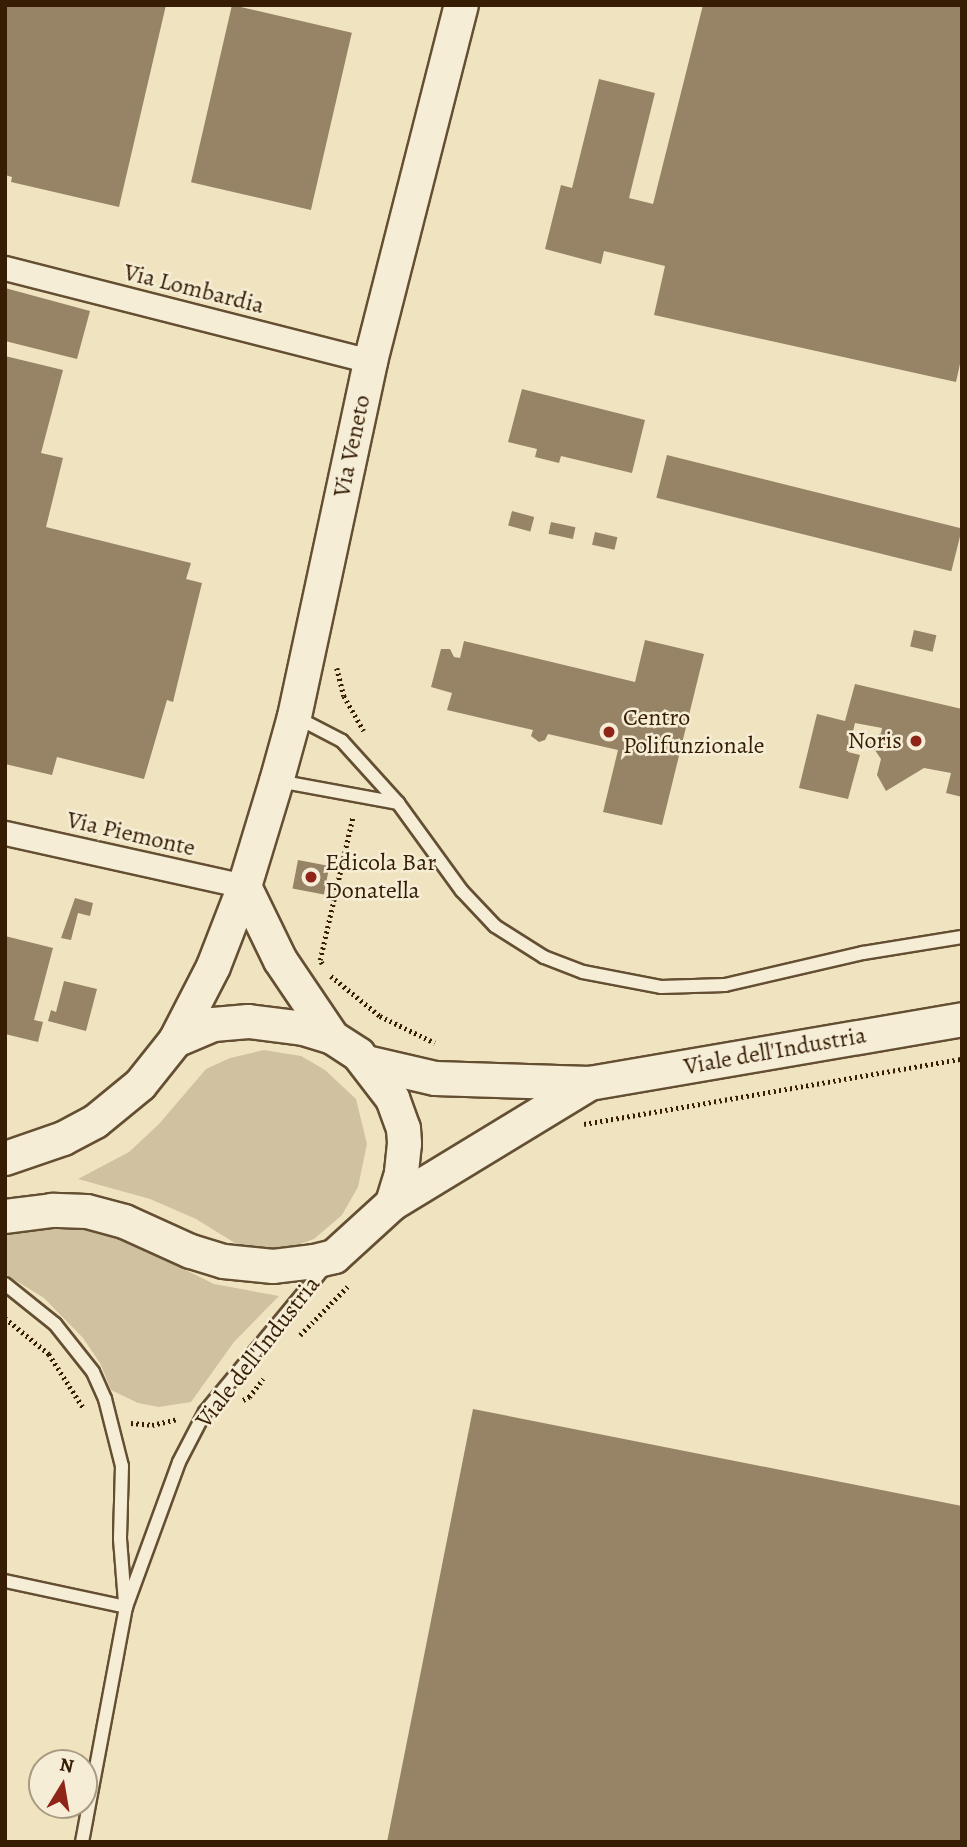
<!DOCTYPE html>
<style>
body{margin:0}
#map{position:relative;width:967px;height:1847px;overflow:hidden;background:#f0e4c0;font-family:Alegreya,serif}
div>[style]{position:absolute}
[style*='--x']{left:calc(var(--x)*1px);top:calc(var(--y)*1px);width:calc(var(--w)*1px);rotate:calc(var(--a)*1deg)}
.green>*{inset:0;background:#d0c2a0}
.building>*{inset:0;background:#978466;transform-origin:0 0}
.path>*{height:4.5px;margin-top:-2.25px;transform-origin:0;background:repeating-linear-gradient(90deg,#361d04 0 2px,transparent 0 5.5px)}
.roads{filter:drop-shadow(2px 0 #644f33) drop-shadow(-2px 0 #644f33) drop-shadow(0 2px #644f33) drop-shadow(0 -2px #644f33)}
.lane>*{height:12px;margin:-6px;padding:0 6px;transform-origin:6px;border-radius:6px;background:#f5edd6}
.street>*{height:23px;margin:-11.5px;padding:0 11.5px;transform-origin:11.5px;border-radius:11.5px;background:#f5edd6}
.secondary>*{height:33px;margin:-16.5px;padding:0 16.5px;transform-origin:16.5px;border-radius:16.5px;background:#f5edd6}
.dots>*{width:19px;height:19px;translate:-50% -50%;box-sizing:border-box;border:4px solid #f5edd6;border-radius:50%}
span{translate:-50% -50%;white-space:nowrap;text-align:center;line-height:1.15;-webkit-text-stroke:5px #f5edd6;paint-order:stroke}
.street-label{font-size:24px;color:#361d04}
.poi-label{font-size:24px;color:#361d04}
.left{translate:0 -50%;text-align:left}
.right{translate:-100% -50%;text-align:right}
.frame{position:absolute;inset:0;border:7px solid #361d04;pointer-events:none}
.north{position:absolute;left:28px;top:1749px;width:70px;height:70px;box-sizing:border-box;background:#f5edd6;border:2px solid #a99a82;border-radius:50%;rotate:11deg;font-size:19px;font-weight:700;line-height:28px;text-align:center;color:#361d04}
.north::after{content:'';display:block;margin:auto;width:24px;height:32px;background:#8f2418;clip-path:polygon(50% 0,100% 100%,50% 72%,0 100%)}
</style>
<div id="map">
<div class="green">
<div style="clip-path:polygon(264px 1050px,301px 1056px,325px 1070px,356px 1099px,367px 1144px,358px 1187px,342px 1215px,314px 1239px,275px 1253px,243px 1248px,196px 1219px,150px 1199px,78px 1179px,129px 1152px,159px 1124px,206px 1069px,230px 1058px)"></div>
<div style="clip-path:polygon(35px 1224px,111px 1233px,214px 1284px,279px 1296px,234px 1342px,191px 1402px,159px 1407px,138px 1403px,111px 1390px,100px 1363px,83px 1338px,44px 1298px,5px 1274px,5px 1227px)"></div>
</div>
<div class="building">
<div style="clip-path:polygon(6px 5px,166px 5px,119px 207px,11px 182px,12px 177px,5px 175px)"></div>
<div style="left:232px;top:5px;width:123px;height:182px;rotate:13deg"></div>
<div style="clip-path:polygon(703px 5px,962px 5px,962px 355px,956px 382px,654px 315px,665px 266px,604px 251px,601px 264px,545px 249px,561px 185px,572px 188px,599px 79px,655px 93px,629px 198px,653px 204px)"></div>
<div style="clip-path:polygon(5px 288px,90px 311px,77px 359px,5px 341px)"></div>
<div style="clip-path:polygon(5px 356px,63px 370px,41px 453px,63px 458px,46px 527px,191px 563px,186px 579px,202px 583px,173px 702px,167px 700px,144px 779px,57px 757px,52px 775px,5px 764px)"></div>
<div style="clip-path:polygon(522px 389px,645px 420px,632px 473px,561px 456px,559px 463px,535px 457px,537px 449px,508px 442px)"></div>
<div style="left:667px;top:455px;width:304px;height:44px;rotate:14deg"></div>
<div style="left:512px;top:511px;width:23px;height:15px;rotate:15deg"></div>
<div style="left:551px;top:522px;width:25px;height:12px;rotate:12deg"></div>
<div style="left:595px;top:532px;width:23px;height:13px;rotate:13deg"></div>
<div style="left:914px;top:630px;width:23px;height:17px;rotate:13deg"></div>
<div style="clip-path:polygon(645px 640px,704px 654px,662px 825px,603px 812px,618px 750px,548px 734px,545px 740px,539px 742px,531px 736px,533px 730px,447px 710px,452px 693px,431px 687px,441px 649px,450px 649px,454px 657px,460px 658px,464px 641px,635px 682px)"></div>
<div style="clip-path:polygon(855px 684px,962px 709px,962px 797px,946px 793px,951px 773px,924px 768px,886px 791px,877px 775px,881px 759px,870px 743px,881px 733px,882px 728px,855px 723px,848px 752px,860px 755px,848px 799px,799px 788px,817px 714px,845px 721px)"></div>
<div style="left:298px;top:860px;width:32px;height:29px;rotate:11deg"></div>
<div style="clip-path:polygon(75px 898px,93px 903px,90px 916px,78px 913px,71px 940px,61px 938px)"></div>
<div style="clip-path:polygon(5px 936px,53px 948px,34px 1020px,43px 1022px,38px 1042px,5px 1034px)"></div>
<div style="clip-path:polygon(64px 981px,97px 989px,86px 1031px,48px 1021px,51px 1010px,56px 1012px)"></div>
<div style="clip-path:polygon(473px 1409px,962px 1506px,962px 1842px,387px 1842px)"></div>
</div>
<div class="path">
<div style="--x:337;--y:668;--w:29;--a:76"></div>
<div style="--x:344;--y:696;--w:40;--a:60.3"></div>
<div style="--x:322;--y:964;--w:4;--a:-117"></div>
<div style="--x:320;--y:960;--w:148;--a:-77.1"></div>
<div style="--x:331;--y:976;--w:63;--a:39.2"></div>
<div style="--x:380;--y:1016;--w:61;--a:26.1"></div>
<div style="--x:584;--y:1124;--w:384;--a:-9.8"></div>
<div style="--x:5;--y:1318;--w:57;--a:39.3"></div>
<div style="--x:49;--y:1354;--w:65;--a:57.5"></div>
<div style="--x:300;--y:1335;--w:71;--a:-45.6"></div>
<div style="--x:243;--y:1400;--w:7;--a:-27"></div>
<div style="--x:249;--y:1397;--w:23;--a:-52"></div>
<div style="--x:131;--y:1423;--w:21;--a:5"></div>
<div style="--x:152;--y:1425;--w:26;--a:-13"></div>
</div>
<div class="roads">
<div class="lane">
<div style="--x:294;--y:716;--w:54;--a:27.5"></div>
<div style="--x:342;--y:741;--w:84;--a:47.9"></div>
<div style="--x:398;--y:803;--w:109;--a:54"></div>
<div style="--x:462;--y:891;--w:48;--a:46.7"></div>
<div style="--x:495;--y:926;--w:58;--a:32.3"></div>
<div style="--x:544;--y:957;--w:42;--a:21"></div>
<div style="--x:583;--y:972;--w:79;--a:10.9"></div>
<div style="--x:661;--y:987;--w:64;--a:-1.8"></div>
<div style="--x:725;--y:985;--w:142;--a:-13.1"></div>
<div style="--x:863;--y:953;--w:100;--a:-9.2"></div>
<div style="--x:278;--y:781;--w:122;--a:10.4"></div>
<div style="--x:5;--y:1284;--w:64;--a:38.7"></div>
<div style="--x:55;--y:1324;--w:61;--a:51.6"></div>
<div style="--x:93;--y:1372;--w:30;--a:66"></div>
<div style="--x:105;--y:1399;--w:69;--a:75.8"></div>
<div style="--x:122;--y:1466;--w:73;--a:91.6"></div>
<div style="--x:120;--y:1539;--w:64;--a:85.5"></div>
<div style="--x:5;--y:1581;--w:124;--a:12.1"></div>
<div style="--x:82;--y:1842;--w:239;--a:-79.4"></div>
<div style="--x:126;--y:1607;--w:154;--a:-69.9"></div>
<div style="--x:179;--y:1462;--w:56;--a:-62.5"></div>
<div style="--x:205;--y:1412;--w:188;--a:-50.4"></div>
</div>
<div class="street">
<div style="--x:5;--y:268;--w:377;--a:14.3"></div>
<div style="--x:5;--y:833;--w:245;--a:12.5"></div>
</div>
<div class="secondary">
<div style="--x:244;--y:886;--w:82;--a:64.1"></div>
<div style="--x:280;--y:960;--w:93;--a:56"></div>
<div style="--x:175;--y:1040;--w:83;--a:-62.8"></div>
<div style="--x:213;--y:966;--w:86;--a:-68.8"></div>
<div style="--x:244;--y:886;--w:110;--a:-73.1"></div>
<div style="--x:276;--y:781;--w:67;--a:-74.5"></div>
<div style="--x:294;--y:716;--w:363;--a:-77.9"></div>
<div style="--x:370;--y:361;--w:367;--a:-75.7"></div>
<div style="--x:366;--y:1062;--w:71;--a:13.1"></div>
<div style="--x:435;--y:1078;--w:154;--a:1.9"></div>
<div style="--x:589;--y:1083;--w:378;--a:-9.7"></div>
<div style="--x:5;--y:1158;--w:61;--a:-19"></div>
<div style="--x:63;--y:1138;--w:36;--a:-28"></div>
<div style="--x:95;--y:1121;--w:58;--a:-39.4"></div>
<div style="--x:140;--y:1084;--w:56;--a:-51.5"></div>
<div style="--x:175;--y:1040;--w:41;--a:-22.8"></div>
<div style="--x:213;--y:1024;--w:35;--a:-5"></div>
<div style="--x:248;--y:1021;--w:55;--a:7.3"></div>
<div style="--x:303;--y:1028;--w:30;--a:17"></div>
<div style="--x:332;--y:1037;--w:31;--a:33"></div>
<div style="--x:358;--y:1054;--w:56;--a:52.3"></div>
<div style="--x:392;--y:1098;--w:32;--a:70"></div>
<div style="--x:403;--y:1128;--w:15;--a:86"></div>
<div style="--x:404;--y:1143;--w:30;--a:96"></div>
<div style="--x:401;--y:1173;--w:31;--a:107"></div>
<div style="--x:392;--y:1203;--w:79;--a:137.6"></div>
<div style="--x:334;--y:1256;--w:21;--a:166"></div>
<div style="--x:314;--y:1261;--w:41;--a:173"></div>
<div style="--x:273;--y:1266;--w:50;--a:-174.3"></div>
<div style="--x:223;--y:1261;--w:34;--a:-163"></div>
<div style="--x:190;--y:1251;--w:72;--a:-155.6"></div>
<div style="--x:124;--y:1221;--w:39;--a:-165"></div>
<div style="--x:86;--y:1211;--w:34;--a:-178"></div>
<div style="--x:52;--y:1210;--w:47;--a:172.7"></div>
<div style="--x:392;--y:1203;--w:231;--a:-31.3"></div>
</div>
</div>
<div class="dots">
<div style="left:609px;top:732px;background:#8f2418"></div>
<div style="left:916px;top:741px;background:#8f2418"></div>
<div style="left:311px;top:877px;background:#8f2418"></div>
</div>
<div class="street-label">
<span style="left:194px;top:289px;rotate:14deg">Via Lombardia</span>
<span style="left:352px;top:446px;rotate:-78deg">Via Veneto</span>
<span style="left:131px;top:834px;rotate:13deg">Via Piemonte</span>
<span style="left:775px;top:1051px;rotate:-10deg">Viale dell'Industria</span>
<span style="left:258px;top:1352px;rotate:-52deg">Viale dell'Industria</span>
</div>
<div class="poi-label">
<span class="left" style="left:623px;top:732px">Centro<br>Polifunzionale</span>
<span class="right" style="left:902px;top:741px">Noris</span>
<span class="left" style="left:325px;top:877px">Edicola Bar<br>Donatella</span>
</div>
<div class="frame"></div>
<div class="north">N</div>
</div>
